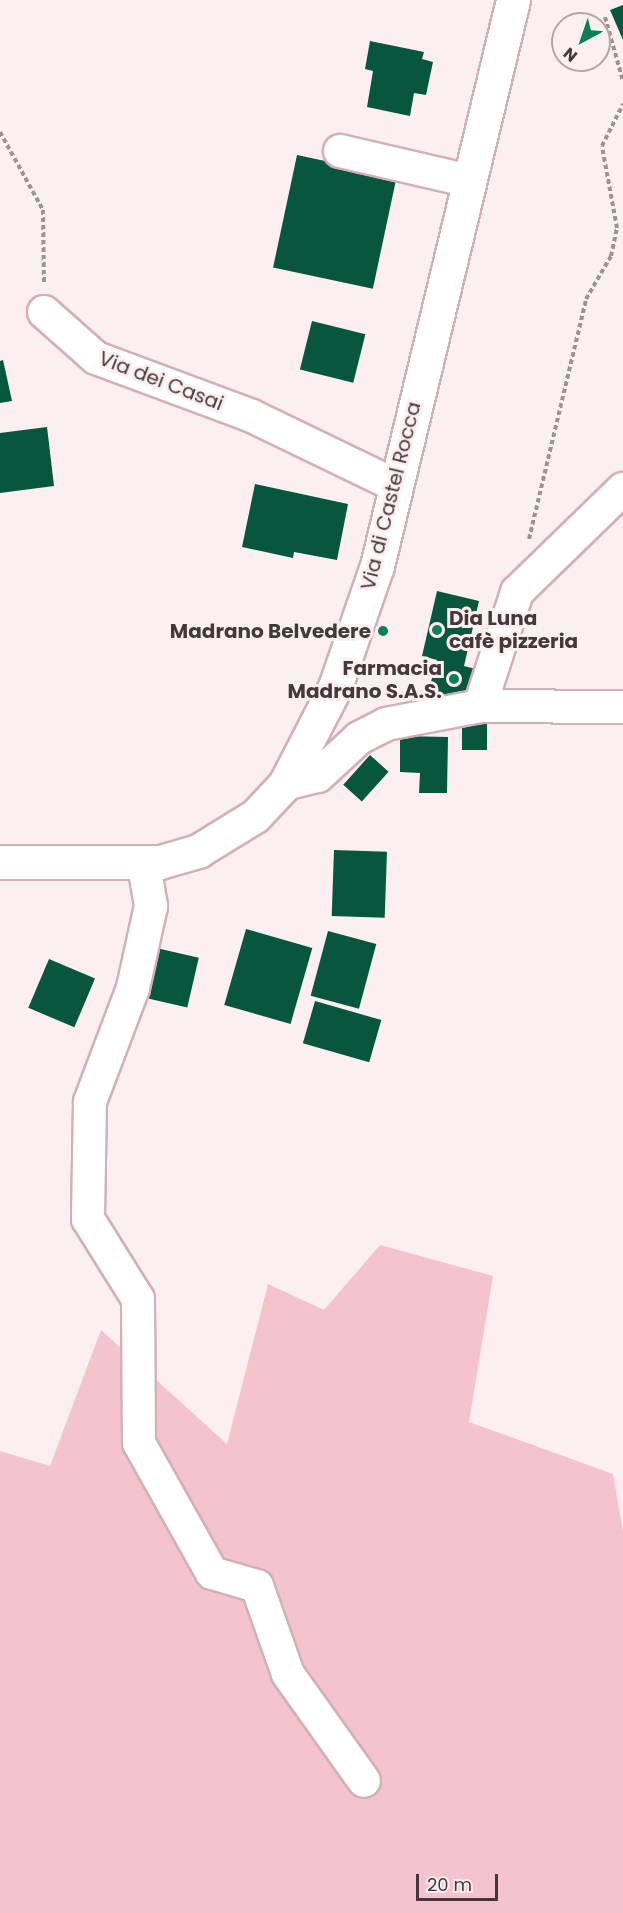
<!DOCTYPE html>
<meta charset="utf-8">
<style>
body{margin:0}
#map{position:relative;width:623px;height:1913px;overflow:hidden;background:#fceff1;font-family:Poppins,sans-serif}
div>[style]{position:absolute}
[style*='--x']{left:calc(var(--x)*1px);top:calc(var(--y)*1px);width:calc(var(--w)*1px);rotate:calc(var(--a)*1deg)}
.green>*{inset:0;background:#f5c3ce}
.building>*{inset:0;background:#07563d;transform-origin:0 0}
.path>*{height:4px;margin-top:-2px;transform-origin:0;background:repeating-linear-gradient(90deg,#9e9193 0 4.5px,transparent 0 7.5px)}
.roads{filter:drop-shadow(2px 0 #d1b1b8) drop-shadow(-2px 0 #d1b1b8) drop-shadow(0 2px #d1b1b8) drop-shadow(0 -2px #d1b1b8)}
.minor>*{height:32px;margin:-16px;padding:0 16px;transform-origin:16px;border-radius:16px;background:#fff}
.major>*{height:33px;margin:-16.5px;padding:0 16.5px;transform-origin:16.5px;border-radius:16.5px;background:#fff}
.dots>*{width:16px;height:16px;translate:-50% -50%;box-sizing:border-box;border:3px solid #fceff1;border-radius:50%}
span{translate:-50% -50%;white-space:nowrap;text-align:center;line-height:1.15;-webkit-text-stroke:6px #fceff1;paint-order:stroke}
.street-label{font-size:20px;color:#45383b}
.poi-label{font-size:20px;color:#45383b;font-weight:700}
.left{translate:0 -50%;text-align:left}
.right{translate:-100% -50%;text-align:right}
.north{position:absolute;left:551px;top:12px;width:60px;height:60px;box-sizing:border-box;background:#fceff1;border:2px solid #b3a6a8;border-radius:50%;rotate:220deg;font-size:16px;font-weight:700;line-height:24px;text-align:center;color:#45383b}
.north::after{content:'';display:block;margin:auto;width:21px;height:27px;background:#0d7e5a;clip-path:polygon(50% 0,100% 100%,50% 72%,0 100%)}
.scale{position:absolute;left:416px;top:1874px;width:82px;height:27px;box-sizing:border-box;border:3px solid #45383b;border-top:0;padding-left:8px;font-size:18px;line-height:21px;white-space:nowrap;color:#45383b;-webkit-text-stroke:4px #fceff1;paint-order:stroke}
</style>
<div id="map">
<div class="green">
<div style="clip-path:polygon(380px 1245px,493px 1276px,469px 1422px,613px 1474px,623px 1531px,623px 1913px,0 1913px,0 1451px,50px 1466px,101px 1330px,227px 1444px,268px 1284px,324px 1310px)"></div>
</div>
<div class="building">
<div style="clip-path:polygon(623px 5px,623px 40px,610px 10px)"></div>
<div style="clip-path:polygon(370px 41px,424px 52px,422px 59px,433px 62px,426px 95px,414px 93px,410px 116px,367px 107px,373px 71px,365px 69px)"></div>
<div style="left:297px;top:155px;width:102px;height:115px;rotate:12deg"></div>
<div style="left:312px;top:321px;width:55px;height:50px;rotate:14deg"></div>
<div style="clip-path:polygon(3px 360px,12px 401px,0 403px,0 361px)"></div>
<div style="clip-path:polygon(47px 427px,54px 486px,0 493px,0 433px)"></div>
<div style="clip-path:polygon(255px 484px,348px 504px,337px 560px,294px 552px,293px 558px,242px 547px)"></div>
<div style="clip-path:polygon(437px 591px,479px 601px,464px 666px,476px 669px,474px 689px,437px 699px,427px 696px,437px 660px,422px 656px)"></div>
<div style="left:462px;top:721px;width:25px;height:29px"></div>
<div style="clip-path:polygon(400px 736px,448px 737px,447px 793px,419px 793px,420px 773px,400px 772px)"></div>
<div style="left:370px;top:755px;width:25px;height:40px;rotate:42deg"></div>
<div style="left:334px;top:850px;width:53px;height:66px;rotate:2deg"></div>
<div style="left:246px;top:929px;width:69px;height:79px;rotate:16deg"></div>
<div style="left:328px;top:931px;width:50px;height:67px;rotate:15deg"></div>
<div style="left:152px;top:947px;width:48px;height:51px;rotate:13deg"></div>
<div style="left:49px;top:959px;width:50px;height:53px;rotate:23deg"></div>
<div style="left:315px;top:1001px;width:69px;height:44px;rotate:16deg"></div>
</div>
<div class="path">
<div style="--x:605;--y:17;--w:66;--a:74.3"></div>
<div style="--x:0;--y:132;--w:89;--a:61.1"></div>
<div style="--x:43;--y:210;--w:74;--a:89.2"></div>
<div style="--x:529;--y:539;--w:247;--a:-76.6"></div>
<div style="--x:586;--y:299;--w:50;--a:-59.8"></div>
<div style="--x:611;--y:256;--w:29;--a:-78"></div>
<div style="--x:617;--y:228;--w:83;--a:-100.4"></div>
<div style="--x:602;--y:146;--w:47;--a:-63.4"></div>
</div>
<div class="roads">
<div class="minor">
<div style="--x:340;--y:151;--w:133;--a:13"></div>
<div style="--x:44;--y:312;--w:69;--a:41.5"></div>
<div style="--x:96;--y:358;--w:166;--a:20.4"></div>
<div style="--x:252;--y:416;--w:159;--a:25.8"></div>
<div style="--x:480;--y:706;--w:120;--a:-72"></div>
<div style="--x:517;--y:592;--w:148;--a:-44.2"></div>
<div style="--x:285;--y:784;--w:34;--a:-14"></div>
<div style="--x:318;--y:776;--w:56;--a:-42.8"></div>
<div style="--x:359;--y:738;--w:30;--a:-27"></div>
<div style="--x:386;--y:724;--w:96;--a:-10.8"></div>
<div style="--x:480;--y:706;--w:143;--a:0.4"></div>
<div style="--x:144;--y:865;--w:42;--a:80.3"></div>
<div style="--x:151;--y:906;--w:84;--a:102.4"></div>
<div style="--x:133;--y:988;--w:122;--a:110.7"></div>
<div style="--x:90;--y:1102;--w:117;--a:91"></div>
<div style="--x:88;--y:1219;--w:94;--a:58"></div>
<div style="--x:138;--y:1299;--w:144;--a:89.6"></div>
<div style="--x:139;--y:1443;--w:149;--a:60.7"></div>
<div style="--x:212;--y:1573;--w:47;--a:16.1"></div>
<div style="--x:257;--y:1586;--w:93;--a:70.6"></div>
<div style="--x:288;--y:1674;--w:131;--a:54.6"></div>
</div>
<div class="major">
<div style="--x:0;--y:862;--w:160;--a:0"></div>
<div style="--x:160;--y:862;--w:40;--a:-16"></div>
<div style="--x:198;--y:851;--w:67;--a:-31.6"></div>
<div style="--x:255;--y:816;--w:44;--a:-46.8"></div>
<div style="--x:285;--y:784;--w:109;--a:-62.7"></div>
<div style="--x:335;--y:687;--w:128;--a:-70.9"></div>
<div style="--x:377;--y:566;--w:582;--a:-76.49"></div>
</div>
</div>
<div class="dots">
<div style="left:437px;top:630px;background:#0d7e5a"></div>
<div style="left:383px;top:631px;background:#0d7e5a"></div>
<div style="left:454px;top:679px;background:#0d7e5a"></div>
</div>
<div class="street-label">
<span style="left:161px;top:381px;rotate:21deg">Via dei Casai</span>
<span style="left:391px;top:496px;rotate:-76deg">Via di Castel Rocca</span>
</div>
<div class="poi-label">
<span class="left" style="left:449px;top:630px">Dia Luna<br>cafè pizzeria</span>
<span class="right" style="left:371px;top:631px">Madrano Belvedere</span>
<span class="right" style="left:442px;top:680px">Farmacia<br>Madrano S.A.S.</span>
</div>
<div class="north">N</div>
<div class="scale">20 m</div>
</div>
